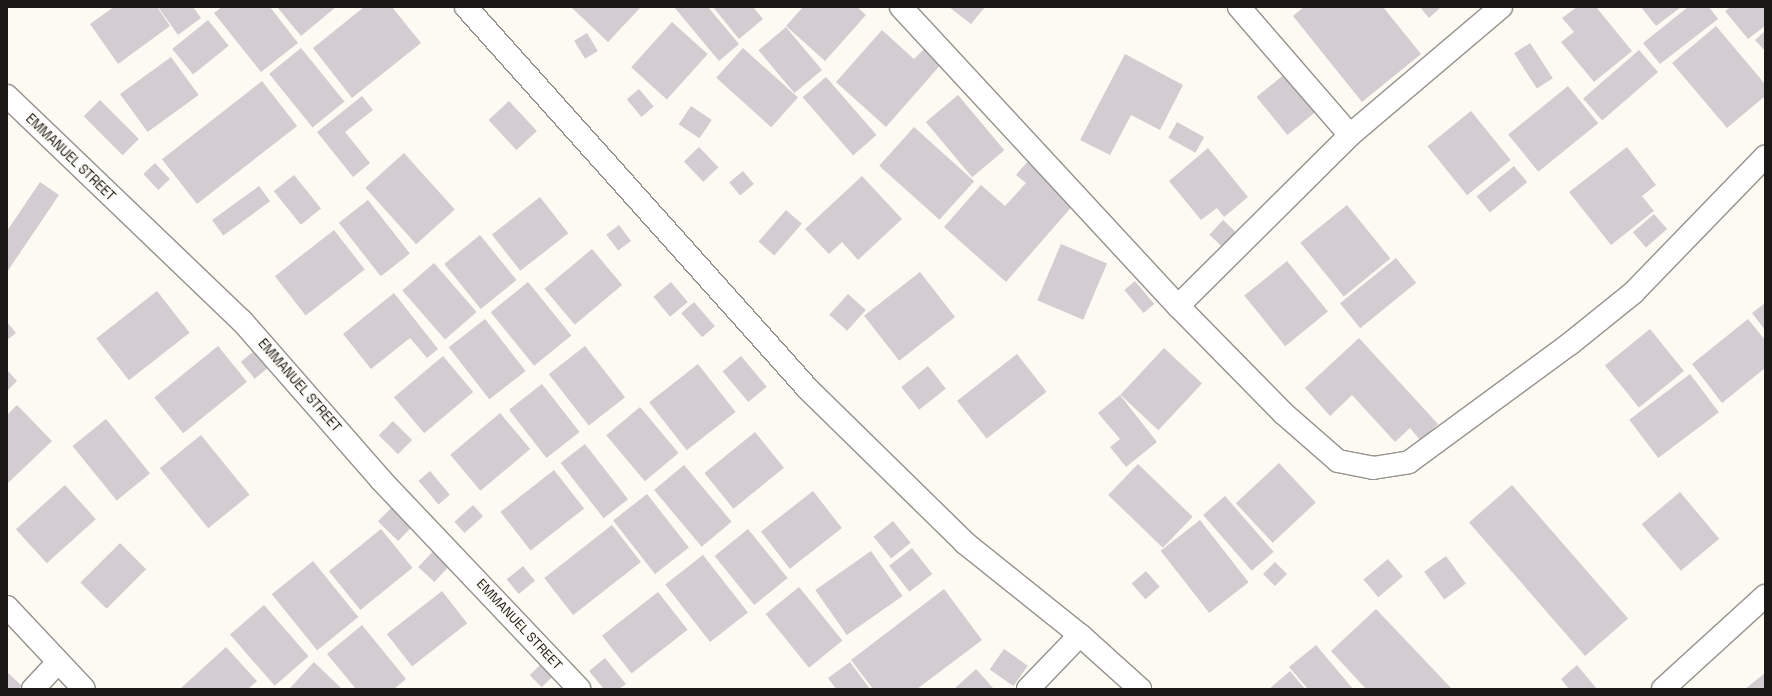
<!DOCTYPE html>
<style>
body{margin:0}
#map{position:relative;width:1772px;height:696px;overflow:hidden;background:#fcfaf3;font-family:"Space Grotesk",sans-serif}
div>[style]{position:absolute}
[style*='--x']{left:calc(var(--x)*1px);top:calc(var(--y)*1px);width:calc(var(--w)*1px);rotate:calc(var(--a)*1deg)}
.building>*{inset:0;background:#d3cdd2;transform-origin:0 0}
.roads{filter:drop-shadow(1px 0 #95938d) drop-shadow(-1px 0 #95938d) drop-shadow(0 1px #95938d) drop-shadow(0 -1px #95938d)}
.street>*{height:22px;margin:-11px;padding:0 11px;transform-origin:11px;border-radius:11px;background:#fff}
span{translate:-50% -50%;white-space:nowrap;text-align:center;line-height:1.15;-webkit-text-stroke:3px #fcfaf3;paint-order:stroke}
.street-label{font-size:13px;color:#191816}
.frame{position:absolute;inset:0;border:8px solid #191816;pointer-events:none}
</style>
<div id="map">
<div class="building">
<div style="clip-path:polygon(114px 7px,157px 7px,170px 26px,118px 64px,90px 24px)"></div>
<div style="clip-path:polygon(158px 7px,193px 7px,201px 18px,178px 35px)"></div>
<div style="clip-path:polygon(222px 7px,270px 7px,298px 43px,261px 72px,214px 13px)"></div>
<div style="clip-path:polygon(277px 7px,336px 7px,301px 36px)"></div>
<div style="clip-path:polygon(364px 7px,392px 7px,421px 43px,352px 98px,313px 48px)"></div>
<div style="clip-path:polygon(571px 7px,641px 7px,608px 42px)"></div>
<div style="clip-path:polygon(674px 7px,708px 7px,739px 44px,719px 61px)"></div>
<div style="clip-path:polygon(713px 7px,753px 7px,763px 19px,739px 39px)"></div>
<div style="clip-path:polygon(803px 7px,857px 7px,866px 15px,825px 61px,786px 26px)"></div>
<div style="clip-path:polygon(949px 7px,985px 7px,971px 24px)"></div>
<div style="clip-path:polygon(1304px 7px,1383px 7px,1421px 54px,1362px 102px,1293px 16px)"></div>
<div style="clip-path:polygon(1420px 7px,1441px 7px,1429px 18px)"></div>
<div style="clip-path:polygon(1577px 7px,1596px 7px,1632px 51px,1594px 82px,1561px 42px,1574px 32px,1562px 18px)"></div>
<div style="clip-path:polygon(1641px 7px,1681px 7px,1656px 26px)"></div>
<div style="clip-path:polygon(1688px 7px,1709px 7px,1718px 19px,1660px 64px,1643px 43px)"></div>
<div style="clip-path:polygon(1731px 7px,1765px 7px,1765px 26px,1748px 39px,1725px 11px)"></div>
<div style="left:208px;top:20px;width:33px;height:46px;rotate:51deg"></div>
<div style="left:672px;top:22px;width:48px;height:61px;rotate:42deg"></div>
<div style="clip-path:polygon(1716px 26px,1765px 84px,1765px 96px,1727px 128px,1672px 63px)"></div>
<div style="left:786px;top:27px;width:56px;height:36px;rotate:50deg"></div>
<div style="clip-path:polygon(882px 30px,914px 59px,926px 47px,943px 62px,886px 127px,836px 82px)"></div>
<div style="clip-path:polygon(1765px 31px,1765px 51px,1755px 40px)"></div>
<div style="left:587px;top:33px;width:21px;height:15px;rotate:59deg"></div>
<div style="left:1530px;top:43px;width:42px;height:19px;rotate:57deg"></div>
<div style="left:301px;top:48px;width:69px;height:41px;rotate:51deg"></div>
<div style="left:743px;top:48px;width:74px;height:40px;rotate:42deg"></div>
<div style="left:1639px;top:50px;width:29px;height:74px;rotate:49deg"></div>
<div style="clip-path:polygon(1125px 54px,1183px 85px,1160px 130px,1131px 115px,1110px 155px,1080px 140px)"></div>
<div style="left:171px;top:57px;width:47px;height:63px;rotate:54deg"></div>
<div style="left:1286px;top:73px;width:49px;height:38px;rotate:51deg"></div>
<div style="left:826px;top:77px;width:77px;height:31px;rotate:49deg"></div>
<div style="left:262px;top:81px;width:57px;height:127px;rotate:52deg"></div>
<div style="left:1568px;top:86px;width:48px;height:77px;rotate:51deg"></div>
<div style="left:639px;top:89px;width:23px;height:16px;rotate:50deg"></div>
<div style="left:958px;top:95px;width:72px;height:42px;rotate:50deg"></div>
<div style="clip-path:polygon(362px 96px,373px 110px,345px 132px,370px 163px,353px 177px,317px 132px)"></div>
<div style="left:100px;top:100px;width:55px;height:23px;rotate:45deg"></div>
<div style="left:509px;top:101px;width:41px;height:28px;rotate:47deg"></div>
<div style="left:691px;top:106px;width:25px;height:22px;rotate:34deg"></div>
<div style="left:1471px;top:111px;width:63px;height:56px;rotate:51deg"></div>
<div style="left:1177px;top:122px;width:31px;height:18px;rotate:29deg"></div>
<div style="left:914px;top:127px;width:81px;height:52px;rotate:42deg"></div>
<div style="left:699px;top:147px;width:28px;height:21px;rotate:46deg"></div>
<div style="clip-path:polygon(1627px 147px,1656px 185px,1642px 196px,1654px 211px,1611px 245px,1569px 192px)"></div>
<div style="clip-path:polygon(1208px 148px,1248px 197px,1224px 217px,1217px 208px,1201px 220px,1169px 181px)"></div>
<div style="left:404px;top:153px;width:76px;height:52px;rotate:48deg"></div>
<div style="clip-path:polygon(1028px 161px,1075px 203px,1006px 282px,944px 227px,981px 185px,1005px 206px,1026px 183px,1016px 175px)"></div>
<div style="left:155px;top:163px;width:22px;height:16px;rotate:47deg"></div>
<div style="left:1514px;top:166px;width:21px;height:48px;rotate:51deg"></div>
<div style="left:743px;top:171px;width:17px;height:18px;rotate:50deg"></div>
<div style="left:294px;top:175px;width:43px;height:26px;rotate:51deg"></div>
<div style="clip-path:polygon(862px 176px,902px 219px,858px 260px,842px 242px,829px 254px,805px 229px)"></div>
<div style="clip-path:polygon(40px 182px,59px 195px,7px 272px,7px 231px)"></div>
<div style="left:259px;top:186px;width:19px;height:58px;rotate:54deg"></div>
<div style="left:540px;top:197px;width:46px;height:61px;rotate:52deg"></div>
<div style="left:368px;top:200px;width:68px;height:37px;rotate:52deg"></div>
<div style="left:1347px;top:205px;width:69px;height:60px;rotate:51deg"></div>
<div style="left:786px;top:210px;width:21px;height:42px;rotate:41deg"></div>
<div style="left:1654px;top:214px;width:20px;height:28px;rotate:49deg"></div>
<div style="left:1223px;top:220px;width:18px;height:20px;rotate:43deg"></div>
<div style="left:619px;top:225px;width:20px;height:16px;rotate:53deg"></div>
<div style="left:334px;top:230px;width:50px;height:75px;rotate:52deg"></div>
<div style="left:480px;top:235px;width:58px;height:46px;rotate:51deg"></div>
<div style="left:1061px;top:244px;width:50px;height:61px;rotate:23deg"></div>
<div style="left:592px;top:249px;width:47px;height:62px;rotate:50deg"></div>
<div style="left:1396px;top:258px;width:32px;height:72px;rotate:51deg"></div>
<div style="left:1287px;top:261px;width:65px;height:55px;rotate:51deg"></div>
<div style="left:434px;top:263px;width:65px;height:42px;rotate:49deg"></div>
<div style="left:920px;top:272px;width:57px;height:71px;rotate:52deg"></div>
<div style="left:1135px;top:281px;width:30px;height:14px;rotate:50deg"></div>
<div style="left:528px;top:282px;width:69px;height:48px;rotate:51deg"></div>
<div style="left:671px;top:282px;width:26px;height:23px;rotate:50deg"></div>
<div style="left:157px;top:291px;width:53px;height:77px;rotate:52deg"></div>
<div style="clip-path:polygon(394px 293px,438px 349px,427px 358px,410px 338px,371px 369px,343px 334px)"></div>
<div style="left:848px;top:294px;width:24px;height:28px;rotate:42deg"></div>
<div style="left:694px;top:302px;width:32px;height:17px;rotate:49deg"></div>
<div style="clip-path:polygon(1765px 303px,1765px 330px,1752px 313px)"></div>
<div style="left:485px;top:319px;width:66px;height:46px;rotate:52deg"></div>
<div style="clip-path:polygon(1748px 319px,1765px 340px,1765px 368px,1722px 403px,1692px 364px)"></div>
<div style="clip-path:polygon(7px 322px,16px 333px,7px 340px)"></div>
<div style="left:1650px;top:329px;width:54px;height:58px;rotate:51deg"></div>
<div style="clip-path:polygon(1359px 338px,1438px 424px,1421px 441px,1410px 428px,1395px 442px,1352px 395px,1330px 416px,1305px 388px)"></div>
<div style="left:218px;top:346px;width:46px;height:82px;rotate:51deg"></div>
<div style="left:585px;top:346px;width:65px;height:46px;rotate:52deg"></div>
<div style="left:1164px;top:348px;width:52px;height:64px;rotate:43deg"></div>
<div style="left:254px;top:351px;width:22px;height:17px;rotate:51deg"></div>
<div style="left:1017px;top:354px;width:48px;height:76px;rotate:52deg"></div>
<div style="left:443px;top:356px;width:47px;height:64px;rotate:50deg"></div>
<div style="left:741px;top:356px;width:40px;height:24px;rotate:50deg"></div>
<div style="left:698px;top:364px;width:61px;height:62px;rotate:52deg"></div>
<div style="left:928px;top:366px;width:29px;height:34px;rotate:52deg"></div>
<div style="clip-path:polygon(7px 370px,17px 381px,7px 391px)"></div>
<div style="left:1690px;top:374px;width:48px;height:76px;rotate:53deg"></div>
<div style="left:542px;top:384px;width:61px;height:42px;rotate:52deg"></div>
<div style="clip-path:polygon(1120px 395px,1157px 442px,1126px 467px,1110px 447px,1120px 439px,1098px 413px)"></div>
<div style="clip-path:polygon(17px 405px,52px 441px,7px 484px,7px 415px)"></div>
<div style="left:640px;top:407px;width:60px;height:44px;rotate:50deg"></div>
<div style="left:500px;top:413px;width:47px;height:65px;rotate:50deg"></div>
<div style="left:106px;top:419px;width:70px;height:43px;rotate:51deg"></div>
<div style="left:393px;top:421px;width:27px;height:20px;rotate:45deg"></div>
<div style="left:755px;top:432px;width:46px;height:65px;rotate:51deg"></div>
<div style="left:201px;top:435px;width:77px;height:53px;rotate:51deg"></div>
<div style="left:585px;top:444px;width:70px;height:31px;rotate:52deg"></div>
<div style="left:1279px;top:463px;width:54px;height:59px;rotate:47deg"></div>
<div style="left:1138px;top:464px;width:76px;height:43px;rotate:44deg"></div>
<div style="left:684px;top:465px;width:74px;height:39px;rotate:50deg"></div>
<div style="left:554px;top:470px;width:49px;height:68px;rotate:52deg"></div>
<div style="left:430px;top:471px;width:31px;height:15px;rotate:50deg"></div>
<div style="left:65px;top:485px;width:46px;height:66px;rotate:48deg"></div>
<div style="left:1512px;top:485px;width:177px;height:57px;rotate:49deg"></div>
<div style="left:813px;top:491px;width:47px;height:66px;rotate:52deg"></div>
<div style="left:1680px;top:492px;width:61px;height:50px;rotate:50deg"></div>
<div style="left:647px;top:494px;width:68px;height:43px;rotate:52deg"></div>
<div style="left:1225px;top:496px;width:74px;height:29px;rotate:49deg"></div>
<div style="left:394px;top:505px;width:28px;height:23px;rotate:44deg"></div>
<div style="left:473px;top:505px;width:15px;height:25px;rotate:48deg"></div>
<div style="left:1200px;top:520px;width:79px;height:50px;rotate:52deg"></div>
<div style="left:893px;top:521px;width:28px;height:25px;rotate:51deg"></div>
<div style="left:612px;top:525px;width:47px;height:86px;rotate:52deg"></div>
<div style="left:381px;top:529px;width:50px;height:67px;rotate:51deg"></div>
<div style="left:748px;top:529px;width:63px;height:43px;rotate:51deg"></div>
<div style="left:120px;top:543px;width:37px;height:56px;rotate:45deg"></div>
<div style="left:436px;top:548px;width:22px;height:26px;rotate:43deg"></div>
<div style="left:912px;top:548px;width:33px;height:29px;rotate:52deg"></div>
<div style="left:871px;top:551px;width:55px;height:68px;rotate:55deg"></div>
<div style="left:703px;top:555px;width:73px;height:48px;rotate:52deg"></div>
<div style="left:1446px;top:556px;width:34px;height:27px;rotate:54deg"></div>
<div style="left:1388px;top:559px;width:23px;height:32px;rotate:50deg"></div>
<div style="left:313px;top:561px;width:72px;height:53px;rotate:51deg"></div>
<div style="left:1275px;top:562px;width:17px;height:17px;rotate:45deg"></div>
<div style="left:523px;top:566px;width:19px;height:21px;rotate:51deg"></div>
<div style="left:1146px;top:571px;width:21px;height:19px;rotate:49deg"></div>
<div style="left:799px;top:587px;width:69px;height:43px;rotate:51deg"></div>
<div style="clip-path:polygon(944px 589px,982px 640px,917px 689px,873px 689px,851px 660px)"></div>
<div style="left:442px;top:591px;width:41px;height:70px;rotate:52deg"></div>
<div style="left:658px;top:592px;width:48px;height:71px;rotate:52deg"></div>
<div style="left:264px;top:605px;width:68px;height:45px;rotate:49deg"></div>
<div style="clip-path:polygon(1376px 609px,1452px 689px,1366px 689px,1331px 651px)"></div>
<div style="clip-path:polygon(362px 625px,406px 679px,394px 689px,356px 689px,327px 654px)"></div>
<div style="clip-path:polygon(1316px 645px,1353px 689px,1308px 689px,1289px 667px)"></div>
<div style="clip-path:polygon(226px 647px,257px 681px,248px 689px,180px 689px)"></div>
<div style="left:1004px;top:649px;width:29px;height:25px;rotate:35deg"></div>
<div style="clip-path:polygon(605px 658px,626px 684px,619px 689px,604px 689px,589px 671px)"></div>
<div style="clip-path:polygon(314px 662px,342px 689px,290px 688px)"></div>
<div style="clip-path:polygon(850px 662px,870px 689px,836px 689px,828px 678px)"></div>
<div style="left:541px;top:664px;width:17px;height:16px;rotate:45deg"></div>
<div style="clip-path:polygon(1577px 665px,1597px 689px,1569px 689px,1561px 679px)"></div>
<div style="clip-path:polygon(976px 669px,994px 689px,954px 689px)"></div>
<div style="clip-path:polygon(1290px 671px,1305px 689px,1269px 689px)"></div>
<div style="clip-path:polygon(7px 672px,22px 686px,19px 689px,7px 689px)"></div>
<div style="clip-path:polygon(1765px 673px,1765px 689px,1745px 689px)"></div>
</div>
<div class="roads">
<div class="street">
<div style="--x:466;--y:7;--w:513;--a:48.16"></div>
<div style="--x:808;--y:389;--w:220;--a:44.4"></div>
<div style="--x:965;--y:543;--w:147;--a:38.7"></div>
<div style="--x:1080;--y:635;--w:81;--a:42"></div>
<div style="--x:901;--y:7;--w:408;--a:47.2"></div>
<div style="--x:1178;--y:306;--w:150;--a:45.5"></div>
<div style="--x:1283;--y:413;--w:73;--a:41.1"></div>
<div style="--x:1338;--y:461;--w:36;--a:11"></div>
<div style="--x:1373;--y:468;--w:36;--a:-9"></div>
<div style="--x:1409;--y:462;--w:201;--a:-36.3"></div>
<div style="--x:1571;--y:343;--w:80;--a:-38.9"></div>
<div style="--x:1633;--y:293;--w:190;--a:-45.9"></div>
<div style="--x:1239;--y:7;--w:169;--a:49.1"></div>
<div style="--x:7;--y:96;--w:325;--a:43.8"></div>
<div style="--x:242;--y:321;--w:211;--a:48.8"></div>
<div style="--x:381;--y:480;--w:288;--a:46.5"></div>
<div style="--x:1178;--y:306;--w:243;--a:-44.8"></div>
<div style="--x:1350;--y:135;--w:198;--a:-40.3"></div>
<div style="--x:7;--y:607;--w:112;--a:46.8"></div>
<div style="--x:33;--y:689;--w:37;--a:-47"></div>
<div style="--x:1028;--y:689;--w:75;--a:-46.1"></div>
<div style="--x:1663;--y:689;--w:138;--a:-42.4"></div>
</div>
</div>
<div class="street-label">
<span style="left:70px;top:158px;rotate:44deg">EMMANUEL STREET</span>
<span style="left:299px;top:386px;rotate:49deg">EMMANUEL STREET</span>
<span style="left:519px;top:625px;rotate:47deg">EMMANUEL STREET</span>
</div>
<div class="frame"></div>
</div>
